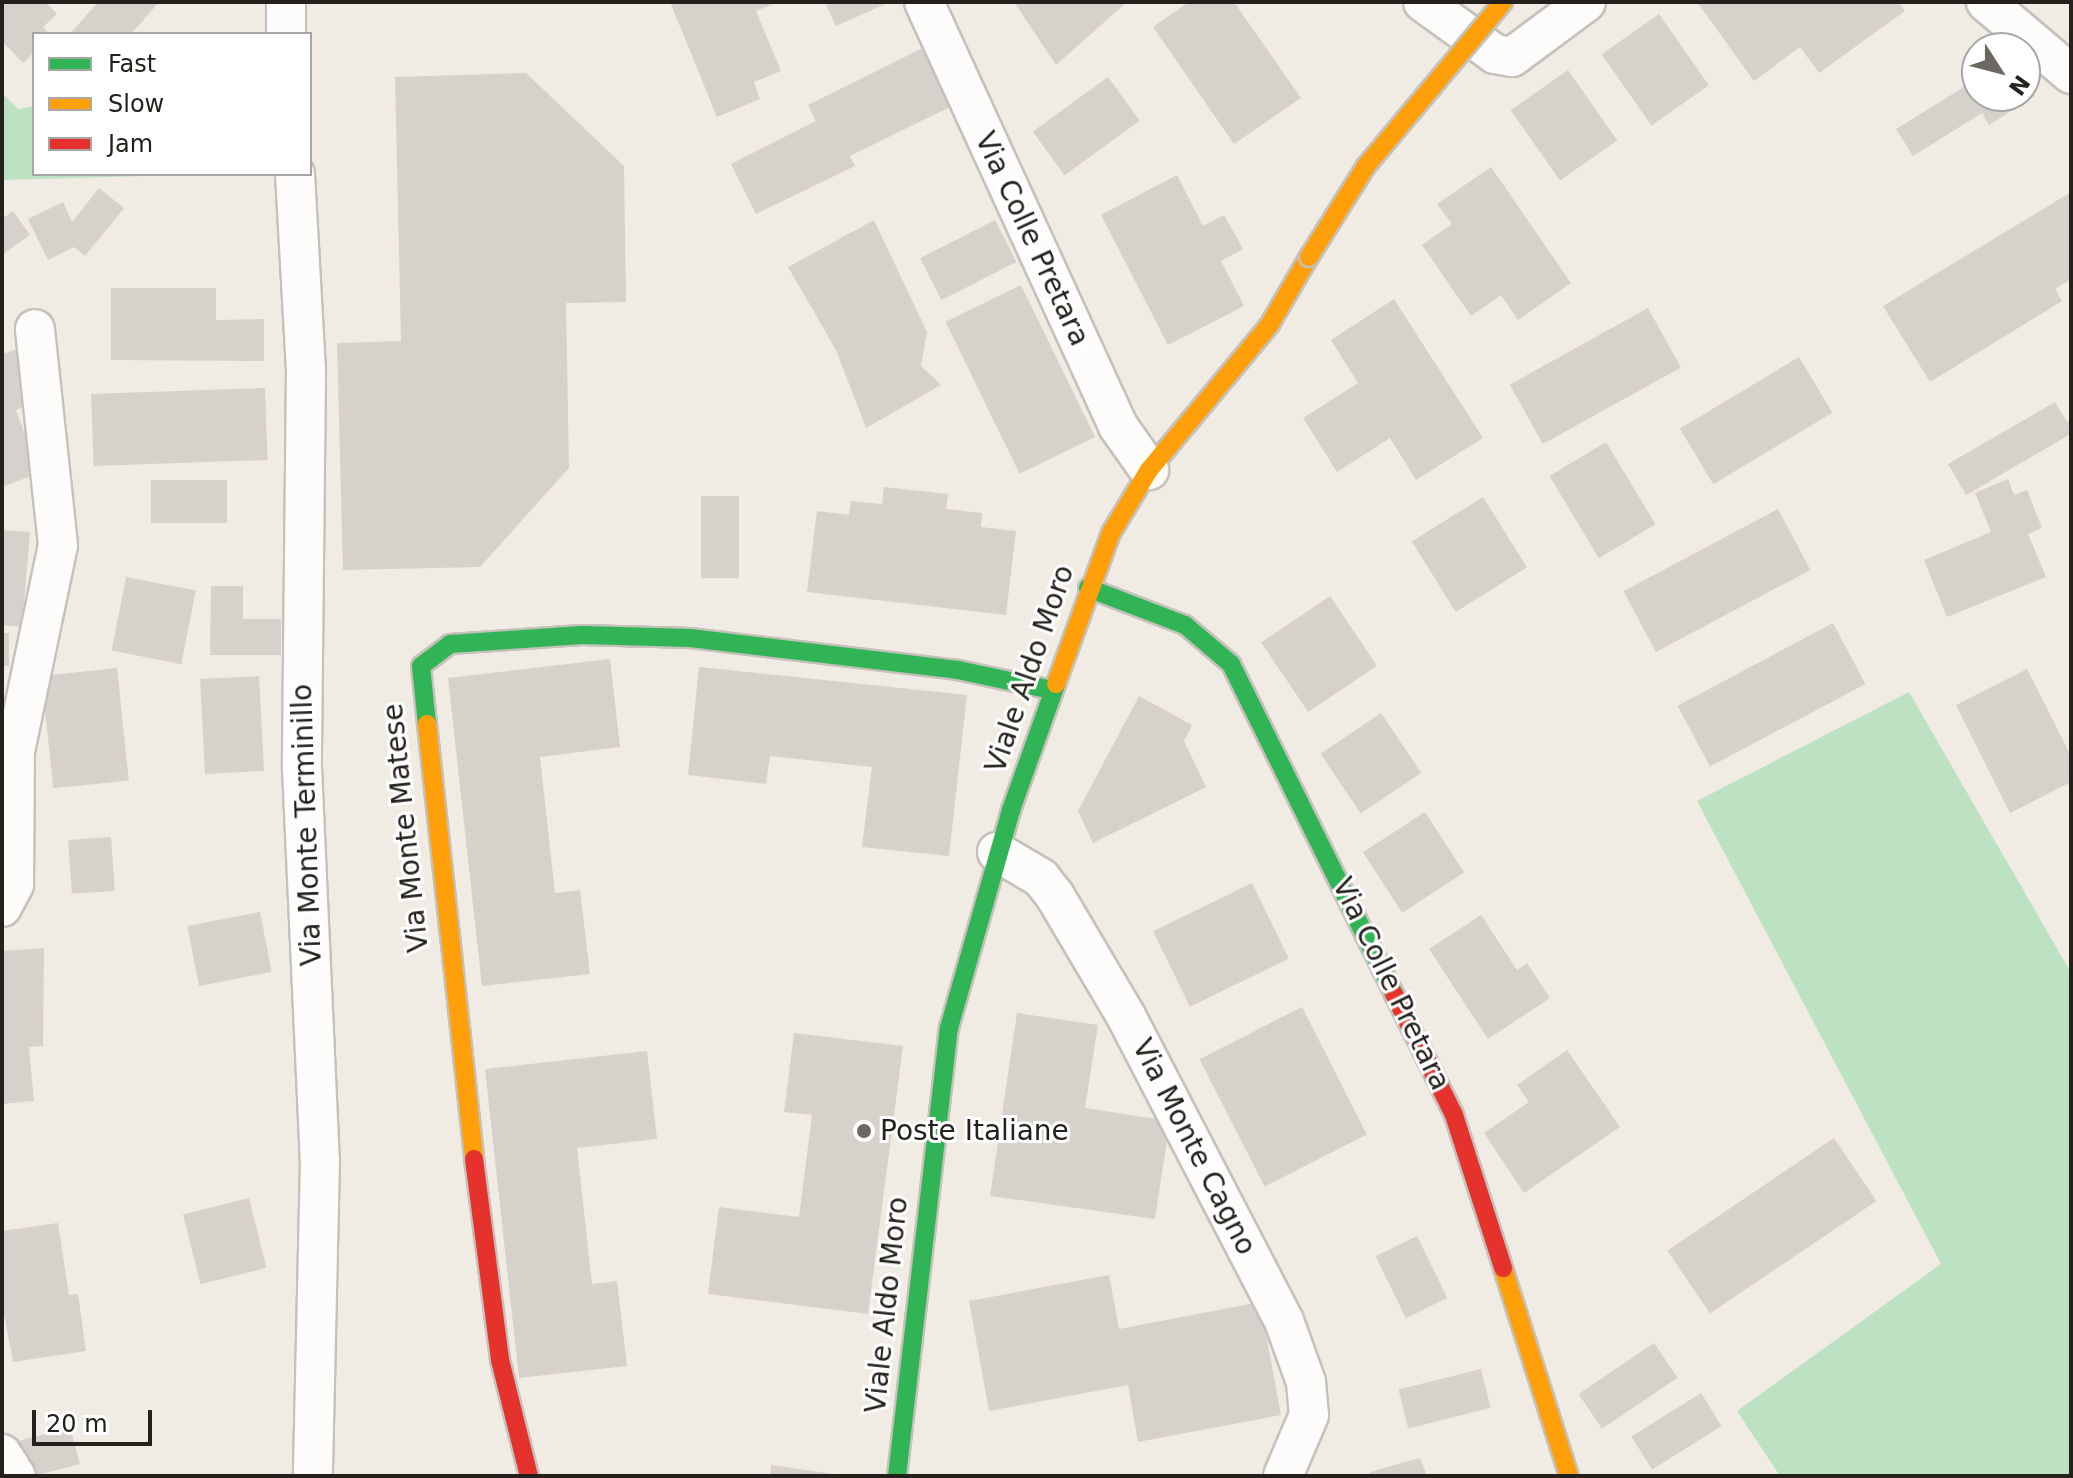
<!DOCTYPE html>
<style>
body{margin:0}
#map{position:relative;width:2073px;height:1478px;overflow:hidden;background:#f0ebe3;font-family:"DejaVu Sans",sans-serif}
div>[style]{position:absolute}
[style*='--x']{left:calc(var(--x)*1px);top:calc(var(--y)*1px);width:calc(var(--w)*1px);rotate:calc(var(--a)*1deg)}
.green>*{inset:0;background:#bce1c3}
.building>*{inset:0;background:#d7d1cc;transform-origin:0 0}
.roads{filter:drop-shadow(2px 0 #c5c1bb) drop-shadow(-2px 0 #c5c1bb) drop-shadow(0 2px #c5c1bb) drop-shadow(0 -2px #c5c1bb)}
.street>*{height:38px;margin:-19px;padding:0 19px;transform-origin:19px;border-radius:19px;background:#fdfcfb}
.fast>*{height:18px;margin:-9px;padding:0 9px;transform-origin:9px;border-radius:9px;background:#30b455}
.slow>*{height:18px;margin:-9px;padding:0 9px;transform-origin:9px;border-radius:9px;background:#ff9f0a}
.jam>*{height:18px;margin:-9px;padding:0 9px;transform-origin:9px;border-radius:9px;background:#e5322d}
.bridges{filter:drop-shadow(2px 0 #c5c1bb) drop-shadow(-2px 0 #c5c1bb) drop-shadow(0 2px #c5c1bb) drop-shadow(0 -2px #c5c1bb)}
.slow-bridge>*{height:18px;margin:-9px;padding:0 9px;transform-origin:9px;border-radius:9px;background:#ff9f0a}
.dots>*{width:22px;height:22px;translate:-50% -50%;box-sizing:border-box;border:4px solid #fff;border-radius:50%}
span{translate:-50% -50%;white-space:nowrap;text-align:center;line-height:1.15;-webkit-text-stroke:6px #fff;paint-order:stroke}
.street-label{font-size:28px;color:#24211c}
.poi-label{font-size:28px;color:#24211c}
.left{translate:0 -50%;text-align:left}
.frame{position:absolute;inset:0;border:4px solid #24211c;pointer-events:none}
.legend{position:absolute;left:32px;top:32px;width:280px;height:144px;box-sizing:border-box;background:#fff;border:2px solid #a7a6a4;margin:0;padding:10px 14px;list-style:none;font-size:24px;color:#24211c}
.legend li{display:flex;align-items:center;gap:16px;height:40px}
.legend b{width:40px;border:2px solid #a7a6a4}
.north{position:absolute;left:1961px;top:32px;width:80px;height:80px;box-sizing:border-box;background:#fff;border:2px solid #a7a6a4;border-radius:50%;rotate:126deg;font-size:22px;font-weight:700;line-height:32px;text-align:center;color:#24211c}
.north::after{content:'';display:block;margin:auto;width:28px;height:36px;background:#6b6862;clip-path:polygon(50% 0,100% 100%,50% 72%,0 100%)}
.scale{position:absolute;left:32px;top:1410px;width:120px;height:36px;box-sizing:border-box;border:4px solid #24211c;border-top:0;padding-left:10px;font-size:24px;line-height:28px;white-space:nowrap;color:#24211c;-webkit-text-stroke:6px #fff;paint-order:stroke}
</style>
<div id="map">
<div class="green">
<div style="clip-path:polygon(2px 93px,18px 109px,34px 106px,34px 174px,145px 176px,2px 180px)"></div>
<div style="clip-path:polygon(1909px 692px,2071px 973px,2071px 1476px,1780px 1476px,1737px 1411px,1941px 1264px,1697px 801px)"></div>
</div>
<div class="building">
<div style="clip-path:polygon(2px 2px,46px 2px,57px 14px,43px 27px,50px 34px,34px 34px,34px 52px,23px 63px,2px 41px)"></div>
<div style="clip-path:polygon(98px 2px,159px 2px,131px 34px,70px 34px)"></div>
<div style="clip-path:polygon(670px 2px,778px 2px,756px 11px,781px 71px,754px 82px,760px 99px,717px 117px)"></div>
<div style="clip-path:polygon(825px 2px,890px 2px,836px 26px)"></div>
<div style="clip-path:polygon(1014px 2px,1127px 2px,1056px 65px)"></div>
<div style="clip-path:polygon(1189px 2px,1234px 2px,1301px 98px,1234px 144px,1153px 27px)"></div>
<div style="clip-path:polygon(1697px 2px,1898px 2px,1905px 11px,1819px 73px,1800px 47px,1754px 81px)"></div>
<div style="left:1659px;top:14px;width:87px;height:70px;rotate:55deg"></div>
<div style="clip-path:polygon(931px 44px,960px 102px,850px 156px,855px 166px,756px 214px,731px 164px,816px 121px,808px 105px)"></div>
<div style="left:1568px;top:70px;width:86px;height:70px;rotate:55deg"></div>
<div style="clip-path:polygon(526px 73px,624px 166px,626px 302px,566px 303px,569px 468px,480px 567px,343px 570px,337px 343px,401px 341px,395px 77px)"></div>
<div style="left:1108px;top:77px;width:54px;height:93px;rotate:54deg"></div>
<div style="clip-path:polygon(1977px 79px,1977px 96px,2025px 96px,2025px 81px,2035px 96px,1989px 125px,1982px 113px,1913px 156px,1896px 129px)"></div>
<div style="clip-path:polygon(1491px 167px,1571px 283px,1518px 320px,1501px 295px,1471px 316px,1422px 245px,1452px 224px,1437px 204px)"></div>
<div style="clip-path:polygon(1177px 175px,1203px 226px,1224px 215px,1243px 249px,1221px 261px,1244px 306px,1168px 345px,1101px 215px)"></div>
<div style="clip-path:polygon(99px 188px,124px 208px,85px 256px,74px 247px,48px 260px,28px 219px,63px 202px,72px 222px)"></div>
<div style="clip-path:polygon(2071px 192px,2071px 279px,2055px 289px,2062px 301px,1930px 382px,1883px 306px)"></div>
<div style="clip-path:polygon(13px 211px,30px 235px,2px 255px,2px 219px)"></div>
<div style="clip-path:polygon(874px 220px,927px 332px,921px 366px,941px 385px,866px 428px,836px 350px,788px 267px)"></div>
<div style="left:995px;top:220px;width:47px;height:84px;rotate:63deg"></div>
<div style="left:1021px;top:285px;width:169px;height:84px;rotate:64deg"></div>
<div style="clip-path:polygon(111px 288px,216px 288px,216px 320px,264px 319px,264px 361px,111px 360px)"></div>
<div style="clip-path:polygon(1394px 299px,1483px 438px,1416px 480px,1390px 438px,1337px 472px,1303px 418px,1358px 383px,1331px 340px)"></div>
<div style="left:1648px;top:308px;width:68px;height:158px;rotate:61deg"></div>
<div style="clip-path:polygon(23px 347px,31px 404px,16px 410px,39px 473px,2px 487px,2px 354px)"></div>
<div style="left:1799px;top:357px;width:65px;height:139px;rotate:59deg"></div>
<div style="left:265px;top:388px;width:72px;height:174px;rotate:88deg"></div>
<div style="clip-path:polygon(2055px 402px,2067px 422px,2071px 420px,2071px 440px,2069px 435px,1966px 495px,1948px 464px)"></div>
<div style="left:1606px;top:442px;width:96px;height:66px;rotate:59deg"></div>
<div style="clip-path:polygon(2008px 479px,2014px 495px,2027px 490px,2042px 528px,2028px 534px,2046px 577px,1947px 617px,1924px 560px,1991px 532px,1975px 493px)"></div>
<div style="left:151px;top:480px;width:76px;height:43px"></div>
<div style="clip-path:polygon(884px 487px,948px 494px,946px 509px,982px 513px,981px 527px,1016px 531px,1006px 615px,807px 592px,817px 511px,849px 515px,851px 501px,882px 504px)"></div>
<div style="left:701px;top:496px;width:38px;height:82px"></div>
<div style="left:1483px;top:497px;width:83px;height:84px;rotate:58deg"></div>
<div style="left:1778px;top:509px;width:69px;height:175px;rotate:62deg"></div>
<div style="clip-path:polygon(2px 530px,30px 532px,22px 627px,2px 625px)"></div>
<div style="left:126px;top:577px;width:71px;height:75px;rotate:11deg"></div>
<div style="clip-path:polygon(211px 586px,243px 586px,243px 619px,281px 619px,281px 655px,210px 655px)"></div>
<div style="left:1330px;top:596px;width:84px;height:83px;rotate:56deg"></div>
<div style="left:1833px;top:623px;width:69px;height:176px;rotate:62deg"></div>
<div style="left:2px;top:633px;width:7px;height:33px"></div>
<div style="clip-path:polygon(610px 659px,620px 747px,540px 757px,555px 893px,580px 890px,590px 974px,482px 986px,448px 678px)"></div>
<div style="clip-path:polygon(699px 667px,967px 695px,949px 856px,862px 847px,872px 767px,770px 756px,766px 784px,688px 775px)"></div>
<div style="left:117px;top:668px;width:113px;height:76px;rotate:84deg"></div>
<div style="clip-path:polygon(2027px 669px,2071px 756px,2071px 782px,2010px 813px,1956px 705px)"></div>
<div style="left:259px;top:676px;width:95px;height:59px;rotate:87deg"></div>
<div style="clip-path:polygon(1139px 696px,1192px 725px,1184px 741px,1206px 787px,1093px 843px,1078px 811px)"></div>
<div style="left:1381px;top:713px;width:72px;height:73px;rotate:56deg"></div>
<div style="left:1425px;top:812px;width:72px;height:74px;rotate:57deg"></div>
<div style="left:111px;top:837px;width:54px;height:43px;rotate:86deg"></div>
<div style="left:1252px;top:883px;width:84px;height:110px;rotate:64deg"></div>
<div style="left:260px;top:912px;width:61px;height:74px;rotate:79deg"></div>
<div style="clip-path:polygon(1481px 915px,1517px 970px,1527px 963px,1550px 998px,1488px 1039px,1429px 949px)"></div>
<div style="clip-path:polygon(44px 948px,43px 1046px,29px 1047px,34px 1101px,2px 1104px,2px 951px)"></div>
<div style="left:1302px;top:1007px;width:143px;height:115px;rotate:63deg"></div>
<div style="clip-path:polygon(1017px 1013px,1098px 1025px,1085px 1108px,1170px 1121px,1155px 1219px,990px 1196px)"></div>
<div style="clip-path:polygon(794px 1033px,903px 1046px,868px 1314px,708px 1294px,719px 1207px,799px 1217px,812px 1115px,784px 1112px)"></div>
<div style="clip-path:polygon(1567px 1050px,1620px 1127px,1524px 1193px,1484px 1133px,1529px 1102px,1517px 1085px)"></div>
<div style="clip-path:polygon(647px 1051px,657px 1139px,577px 1148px,592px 1284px,617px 1281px,627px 1366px,519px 1378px,485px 1069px)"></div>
<div style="left:1834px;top:1138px;width:76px;height:201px;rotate:56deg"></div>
<div style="left:249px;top:1198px;width:72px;height:68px;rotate:76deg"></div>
<div style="clip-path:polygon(58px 1223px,69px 1295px,78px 1294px,86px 1351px,13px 1362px,2px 1303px,2px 1231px)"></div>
<div style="left:1417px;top:1236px;width:69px;height:46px;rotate:64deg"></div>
<div style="clip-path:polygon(1109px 1275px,1119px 1329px,1260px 1302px,1281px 1415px,1138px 1442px,1128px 1385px,989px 1411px,969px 1301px)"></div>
<div style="left:1654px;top:1343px;width:42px;height:91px;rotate:56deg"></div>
<div style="left:1481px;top:1369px;width:40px;height:85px;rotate:76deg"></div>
<div style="left:1701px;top:1393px;width:39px;height:82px;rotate:58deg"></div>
<div style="clip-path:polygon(70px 1427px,80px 1464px,34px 1476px,15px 1442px)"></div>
<div style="clip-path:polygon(1420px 1458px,1427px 1476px,1366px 1476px,1373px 1471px)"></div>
<div style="clip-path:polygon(771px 1465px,834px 1474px,834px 1476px,770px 1476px)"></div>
</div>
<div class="roads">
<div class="street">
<div style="--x:286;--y:2;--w:32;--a:90"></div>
<div style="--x:924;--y:2;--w:466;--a:65.4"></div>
<div style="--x:1118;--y:426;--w:54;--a:54.8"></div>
<div style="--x:1423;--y:2;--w:89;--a:35.8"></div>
<div style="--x:1495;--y:54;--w:17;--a:10"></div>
<div style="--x:1512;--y:57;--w:92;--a:-36.6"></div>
<div style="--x:1986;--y:2;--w:111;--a:40.3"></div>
<div style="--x:295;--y:174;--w:196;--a:86.8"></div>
<div style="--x:306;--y:370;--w:398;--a:90.6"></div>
<div style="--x:302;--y:768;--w:392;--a:87.4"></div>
<div style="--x:320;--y:1160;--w:316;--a:91.3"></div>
<div style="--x:997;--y:852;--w:51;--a:30.6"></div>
<div style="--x:1041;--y:878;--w:23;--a:52"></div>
<div style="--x:1055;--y:896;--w:139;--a:59.4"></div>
<div style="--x:1126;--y:1016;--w:343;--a:62.6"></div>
<div style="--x:1284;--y:1321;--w:65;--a:70.2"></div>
<div style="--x:1306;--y:1382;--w:33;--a:85"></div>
<div style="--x:1309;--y:1415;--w:66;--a:113.1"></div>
<div style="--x:2;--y:907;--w:26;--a:-62"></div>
<div style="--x:14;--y:884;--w:133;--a:-89.6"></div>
<div style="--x:15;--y:751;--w:210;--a:-78.2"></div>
<div style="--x:58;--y:545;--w:217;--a:-96.1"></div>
<div style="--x:2;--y:1454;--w:26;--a:58"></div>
</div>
<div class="fast">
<div style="--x:1088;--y:588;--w:104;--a:20.9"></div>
<div style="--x:1185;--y:625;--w:60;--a:40.3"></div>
<div style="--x:1231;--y:664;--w:368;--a:63.7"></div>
<div style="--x:427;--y:724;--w:58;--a:-95.9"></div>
<div style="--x:421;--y:666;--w:36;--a:-37"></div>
<div style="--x:450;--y:644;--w:132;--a:-3.9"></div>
<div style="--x:582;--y:635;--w:108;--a:1.6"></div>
<div style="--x:690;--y:638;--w:270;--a:6.8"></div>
<div style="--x:958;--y:670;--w:96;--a:12"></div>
<div style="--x:897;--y:1476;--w:451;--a:-83.4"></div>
<div style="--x:949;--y:1028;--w:227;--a:-74.1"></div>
<div style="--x:1011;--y:810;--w:134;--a:-70.3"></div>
</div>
<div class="slow">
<div style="--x:1056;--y:684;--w:161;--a:-70"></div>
<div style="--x:1111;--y:533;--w:74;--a:-58.9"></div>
<div style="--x:1149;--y:470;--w:190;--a:-50.3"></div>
<div style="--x:1270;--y:324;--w:78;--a:-59.8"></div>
<div style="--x:427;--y:724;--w:438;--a:83.8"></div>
<div style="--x:1503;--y:1268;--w:218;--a:72.4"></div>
</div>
<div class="jam">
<div style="--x:1394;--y:994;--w:135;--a:63.6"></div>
<div style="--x:1454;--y:1115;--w:161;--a:72.2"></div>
<div style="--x:474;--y:1159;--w:203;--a:82.6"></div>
<div style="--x:500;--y:1360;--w:120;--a:76"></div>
</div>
</div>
<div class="bridges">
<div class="slow-bridge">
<div style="--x:1309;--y:257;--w:107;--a:-57.9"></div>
<div style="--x:1366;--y:166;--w:214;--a:-50.1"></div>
</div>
</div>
<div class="dots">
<div style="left:864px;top:1131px;background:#6b6862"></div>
</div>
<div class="street-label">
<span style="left:1032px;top:239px;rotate:65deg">Via Colle Pretara</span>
<span style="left:1030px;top:669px;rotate:-71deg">Viale Aldo Moro</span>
<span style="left:307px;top:825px;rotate:-92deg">Via Monte Terminillo</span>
<span style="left:406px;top:828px;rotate:-96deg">Via Monte Matese</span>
<span style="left:1391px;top:984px;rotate:64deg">Via Colle Pretara</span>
<span style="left:1194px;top:1147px;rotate:63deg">Via Monte Cagno</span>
<span style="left:887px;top:1305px;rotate:-84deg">Viale Aldo Moro</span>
</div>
<div class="poi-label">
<span class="left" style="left:880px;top:1131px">Poste Italiane</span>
</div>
<div class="frame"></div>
<ul class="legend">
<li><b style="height:10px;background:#30b455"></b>Fast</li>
<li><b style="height:10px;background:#ff9f0a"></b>Slow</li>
<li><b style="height:10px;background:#e5322d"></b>Jam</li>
</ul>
<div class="north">N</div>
<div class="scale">20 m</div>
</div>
